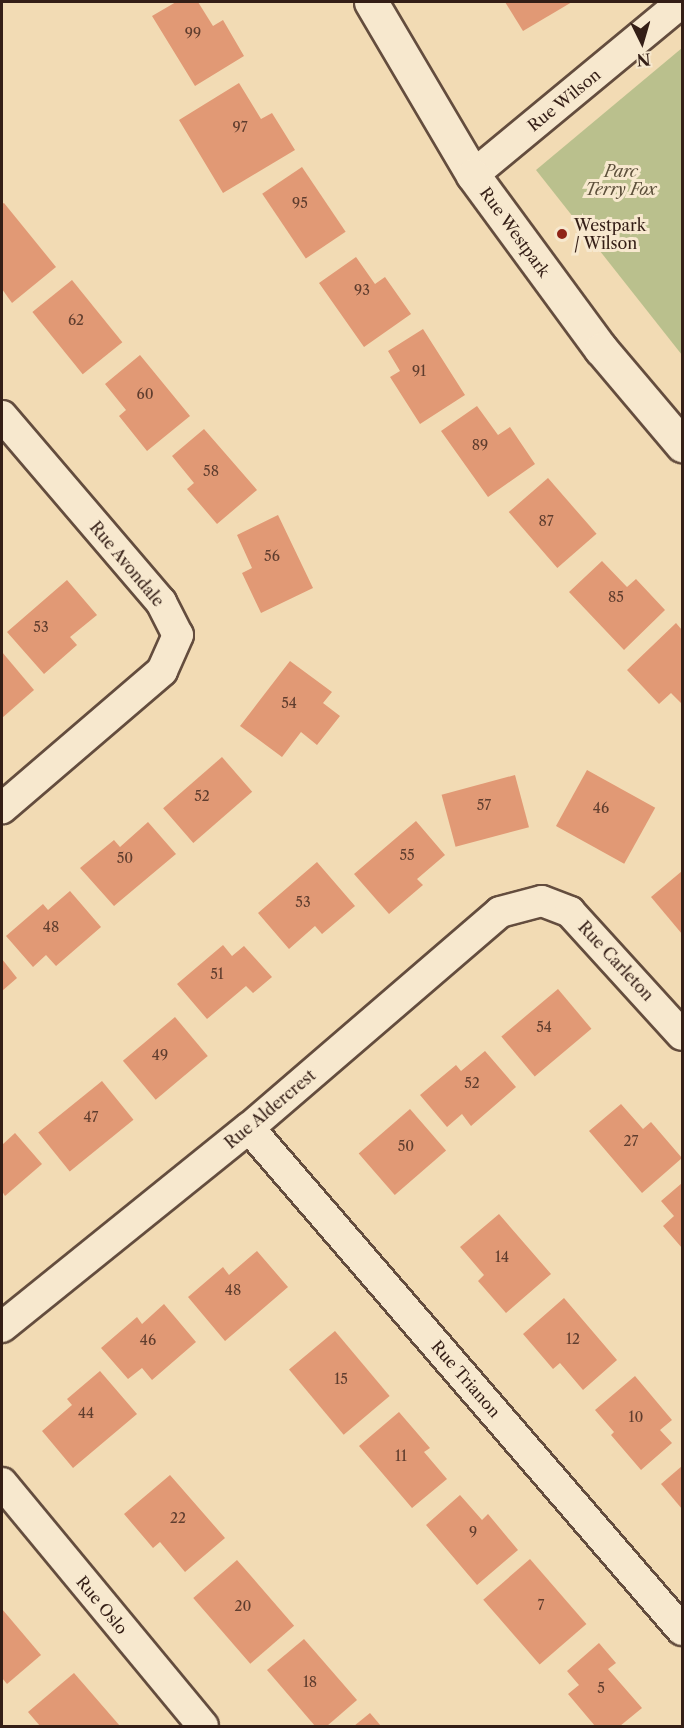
<!DOCTYPE html>
<style>
body{margin:0}
#map{position:relative;width:684px;height:1728px;overflow:hidden;background:#f2dbb4;font-family:"Libre Caslon Text",serif}
div>[style]{position:absolute}
[style*='--x']{left:calc(var(--x)*1px);top:calc(var(--y)*1px);width:calc(var(--w)*1px);rotate:calc(var(--a)*1deg)}
.green>*{inset:0;background:#bac08d}
.building>*{inset:0;background:#e19975;transform-origin:0 0}
.roads{filter:drop-shadow(2px 0 #644d3e) drop-shadow(-2px 0 #644d3e) drop-shadow(0 2px #644d3e) drop-shadow(0 -2px #644d3e)}
.street>*{height:30px;margin:-15px;padding:0 15px;transform-origin:15px;border-radius:15px;background:#f7e8ce}
.secondary>*{height:33px;margin:-16.5px;padding:0 16.5px;transform-origin:16.5px;border-radius:16.5px;background:#f7e8ce}
.dots>*{width:16px;height:16px;translate:-50% -50%;box-sizing:border-box;border:3px solid #f7e8ce;border-radius:50%}
span{translate:-50% -50%;white-space:nowrap;text-align:center;line-height:1.15;-webkit-text-stroke:6px #f7e8ce;paint-order:stroke}
.number-label{font-size:14px;color:#5f3d2e}
.number-label span{-webkit-text-stroke-width:0}
.street-label{font-size:16px;color:#341e16}
.park-label{font-size:16px;color:#5c4f3a;font-style:italic}
.poi-label{font-size:16px;color:#341e16}
.left{translate:0 -50%;text-align:left}
.frame{position:absolute;inset:0;border:3px solid #341e16;pointer-events:none}
.north{position:absolute;left:612px;top:12px;width:60px;height:60px;-webkit-text-stroke:4px #f7e8ce;paint-order:stroke;rotate:175deg;font-size:16px;font-weight:700;line-height:24px;text-align:center;color:#341e16}
.north::after{content:'';display:block;margin:auto;width:21px;height:27px;background:#341e16;clip-path:polygon(50% 0,100% 100%,50% 72%,0 100%)}
</style>
<div id="map">
<div class="green">
<div style="clip-path:polygon(682px 48px,682px 355px,536px 170px)"></div>
</div>
<div class="building">
<div style="clip-path:polygon(176px 2px,198px 2px,213px 26px,223px 20px,244px 56px,195px 86px,152px 16px)"></div>
<div style="clip-path:polygon(505px 2px,572px 2px,523px 31px)"></div>
<div style="clip-path:polygon(239px 83px,261px 119px,272px 113px,295px 150px,223px 193px,179px 120px)"></div>
<div style="left:302px;top:167px;width:78px;height:48px;rotate:56deg"></div>
<div style="clip-path:polygon(4px 203px,56px 267px,12px 303px,2px 289px,2px 204px)"></div>
<div style="clip-path:polygon(356px 257px,375px 284px,385px 277px,411px 314px,364px 347px,319px 283px)"></div>
<div style="left:72px;top:280px;width:80px;height:51px;rotate:51deg"></div>
<div style="clip-path:polygon(423px 329px,465px 395px,420px 424px,390px 377px,400px 371px,388px 351px)"></div>
<div style="clip-path:polygon(140px 355px,190px 416px,147px 451px,119px 416px,126px 410px,105px 384px)"></div>
<div style="clip-path:polygon(477px 406px,498px 435px,510px 427px,535px 464px,488px 497px,441px 431px)"></div>
<div style="clip-path:polygon(204px 429px,257px 490px,217px 524px,187px 489px,194px 483px,172px 456px)"></div>
<div style="left:548px;top:478px;width:74px;height:52px;rotate:49deg"></div>
<div style="clip-path:polygon(278px 515px,313px 588px,261px 613px,242px 573px,252px 568px,237px 535px)"></div>
<div style="clip-path:polygon(602px 561px,627px 587px,636px 579px,665px 610px,624px 650px,569px 592px)"></div>
<div style="clip-path:polygon(67px 580px,97px 615px,70px 637px,77px 645px,44px 674px,7px 632px)"></div>
<div style="clip-path:polygon(676px 623px,682px 630px,682px 704px,671px 693px,659px 704px,627px 670px)"></div>
<div style="clip-path:polygon(2px 652px,34px 690px,2px 718px)"></div>
<div style="clip-path:polygon(290px 661px,332px 692px,323px 703px,340px 716px,317px 745px,301px 732px,282px 757px,240px 726px)"></div>
<div style="left:222px;top:757px;width:46px;height:78px;rotate:49deg"></div>
<div style="left:587px;top:770px;width:78px;height:64px;rotate:29deg"></div>
<div style="left:515px;top:775px;width:54px;height:76px;rotate:75deg"></div>
<div style="clip-path:polygon(416px 821px,445px 855px,417px 879px,423px 885px,389px 914px,354px 874px)"></div>
<div style="clip-path:polygon(148px 822px,176px 854px,114px 906px,80px 868px,114px 840px,120px 847px)"></div>
<div style="clip-path:polygon(317px 862px,355px 906px,322px 934px,315px 926px,289px 949px,258px 913px)"></div>
<div style="clip-path:polygon(682px 871px,682px 934px,651px 897px)"></div>
<div style="clip-path:polygon(70px 891px,101px 927px,56px 966px,46px 955px,33px 967px,6px 936px,43px 904px,48px 910px)"></div>
<div style="clip-path:polygon(223px 945px,232px 956px,244px 946px,272px 977px,253px 993px,246px 986px,207px 1019px,177px 984px)"></div>
<div style="clip-path:polygon(2px 959px,17px 978px,2px 991px)"></div>
<div style="left:558px;top:989px;width:52px;height:74px;rotate:50deg"></div>
<div style="left:175px;top:1017px;width:51px;height:68px;rotate:50deg"></div>
<div style="clip-path:polygon(485px 1051px,516px 1087px,471px 1126px,462px 1114px,447px 1127px,420px 1095px,456px 1065px,461px 1071px)"></div>
<div style="left:102px;top:1081px;width:50px;height:82px;rotate:51deg"></div>
<div style="clip-path:polygon(621px 1104px,643px 1129px,651px 1122px,682px 1158px,642px 1193px,589px 1131px)"></div>
<div style="left:410px;top:1109px;width:55px;height:68px;rotate:49deg"></div>
<div style="clip-path:polygon(15px 1133px,42px 1164px,5px 1196px,2px 1191px,2px 1145px)"></div>
<div style="clip-path:polygon(682px 1183px,682px 1248px,663px 1226px,674px 1216px,661px 1201px)"></div>
<div style="clip-path:polygon(499px 1214px,551px 1274px,506px 1313px,478px 1281px,484px 1275px,460px 1247px)"></div>
<div style="clip-path:polygon(257px 1251px,288px 1287px,225px 1341px,188px 1297px,223px 1267px,229px 1275px)"></div>
<div style="clip-path:polygon(564px 1298px,617px 1360px,583px 1390px,560px 1363px,553px 1369px,523px 1334px)"></div>
<div style="clip-path:polygon(164px 1304px,196px 1342px,152px 1380px,142px 1368px,128px 1379px,101px 1348px,137px 1317px,142px 1324px)"></div>
<div style="left:335px;top:1331px;width:85px;height:60px;rotate:50deg"></div>
<div style="clip-path:polygon(100px 1371px,137px 1414px,73px 1468px,42px 1431px,72px 1405px,67px 1399px)"></div>
<div style="clip-path:polygon(635px 1376px,672px 1420px,660px 1430px,672px 1443px,641px 1470px,611px 1435px,614px 1432px,595px 1410px)"></div>
<div style="clip-path:polygon(399px 1412px,430px 1448px,424px 1452px,447px 1479px,412px 1508px,359px 1446px)"></div>
<div style="clip-path:polygon(682px 1466px,682px 1509px,661px 1484px)"></div>
<div style="clip-path:polygon(170px 1475px,225px 1538px,185px 1572px,160px 1542px,153px 1548px,124px 1514px)"></div>
<div style="clip-path:polygon(460px 1495px,482px 1520px,488px 1514px,518px 1550px,477px 1585px,426px 1525px)"></div>
<div style="left:530px;top:1559px;width:86px;height:62px;rotate:49deg"></div>
<div style="left:237px;top:1560px;width:87px;height:58px;rotate:49deg"></div>
<div style="clip-path:polygon(2px 1609px,41px 1655px,7px 1684px,2px 1678px)"></div>
<div style="clip-path:polygon(304px 1639px,357px 1700px,327px 1726px,315px 1726px,267px 1670px)"></div>
<div style="clip-path:polygon(599px 1643px,616px 1663px,608px 1669px,642px 1708px,620px 1726px,595px 1726px,568px 1694px,579px 1685px,567px 1671px)"></div>
<div style="clip-path:polygon(74px 1673px,120px 1726px,40px 1726px,28px 1712px)"></div>
<div style="clip-path:polygon(370px 1713px,381px 1726px,354px 1726px)"></div>
</div>
<div class="roads">
<div class="street">
<div style="--x:473;--y:175;--w:271;--a:-39.6"></div>
<div style="--x:2;--y:416;--w:245;--a:49.5"></div>
<div style="--x:161;--y:602;--w:37;--a:63"></div>
<div style="--x:178;--y:635;--w:39;--a:114"></div>
<div style="--x:162;--y:671;--w:211;--a:139.4"></div>
<div style="--x:249;--y:1128;--w:663;--a:49.22"></div>
<div style="--x:2;--y:1327;--w:317;--a:-38.9"></div>
<div style="--x:249;--y:1128;--w:331;--a:-40.7"></div>
<div style="--x:500;--y:912;--w:43;--a:-14.7"></div>
<div style="--x:542;--y:901;--w:30;--a:21"></div>
<div style="--x:570;--y:912;--w:166;--a:47.7"></div>
<div style="--x:2;--y:1483;--w:315;--a:50.4"></div>
</div>
<div class="secondary">
<div style="--x:371;--y:2;--w:201;--a:59.5"></div>
<div style="--x:473;--y:175;--w:216;--a:53.7"></div>
<div style="--x:601;--y:349;--w:126;--a:49.8"></div>
</div>
</div>
<div class="dots">
<div style="left:562px;top:234px;background:#8f2418"></div>
</div>
<div class="number-label">
<span style="left:193px;top:33px">99</span>
<span style="left:240px;top:127px">97</span>
<span style="left:300px;top:203px">95</span>
<span style="left:362px;top:290px">93</span>
<span style="left:76px;top:320px">62</span>
<span style="left:419px;top:371px">91</span>
<span style="left:145px;top:394px">60</span>
<span style="left:480px;top:445px">89</span>
<span style="left:211px;top:471px">58</span>
<span style="left:546px;top:521px">87</span>
<span style="left:272px;top:556px">56</span>
<span style="left:616px;top:597px">85</span>
<span style="left:41px;top:627px">53</span>
<span style="left:289px;top:703px">54</span>
<span style="left:202px;top:796px">52</span>
<span style="left:484px;top:805px">57</span>
<span style="left:601px;top:808px">46</span>
<span style="left:407px;top:855px">55</span>
<span style="left:125px;top:858px">50</span>
<span style="left:303px;top:902px">53</span>
<span style="left:51px;top:927px">48</span>
<span style="left:217px;top:974px">51</span>
<span style="left:544px;top:1027px">54</span>
<span style="left:160px;top:1055px">49</span>
<span style="left:472px;top:1083px">52</span>
<span style="left:91px;top:1117px">47</span>
<span style="left:631px;top:1141px">27</span>
<span style="left:406px;top:1146px">50</span>
<span style="left:502px;top:1257px">14</span>
<span style="left:233px;top:1290px">48</span>
<span style="left:573px;top:1339px">12</span>
<span style="left:148px;top:1340px">46</span>
<span style="left:341px;top:1379px">15</span>
<span style="left:86px;top:1413px">44</span>
<span style="left:636px;top:1417px">10</span>
<span style="left:401px;top:1456px">11</span>
<span style="left:178px;top:1518px">22</span>
<span style="left:473px;top:1532px">9</span>
<span style="left:541px;top:1605px">7</span>
<span style="left:243px;top:1606px">20</span>
<span style="left:310px;top:1682px">18</span>
<span style="left:601px;top:1688px">5</span>
</div>
<div class="street-label">
<span style="left:564px;top:100px;rotate:-39deg">Rue Wilson</span>
<span style="left:515px;top:232px;rotate:54deg">Rue Westpark</span>
<span style="left:127px;top:564px;rotate:50deg">Rue Avondale</span>
<span style="left:616px;top:961px;rotate:47deg">Rue Carleton</span>
<span style="left:270px;top:1109px;rotate:-40deg">Rue Aldercrest</span>
<span style="left:466px;top:1379px;rotate:49deg">Rue Trianon</span>
<span style="left:102px;top:1605px;rotate:50deg">Rue Oslo</span>
</div>
<div class="park-label">
<span style="left:621px;top:180px">Parc<br>Terry Fox</span>
</div>
<div class="poi-label">
<span class="left" style="left:574px;top:234px">Westpark<br>/ Wilson</span>
</div>
<div class="frame"></div>
<div class="north">N</div>
</div>
